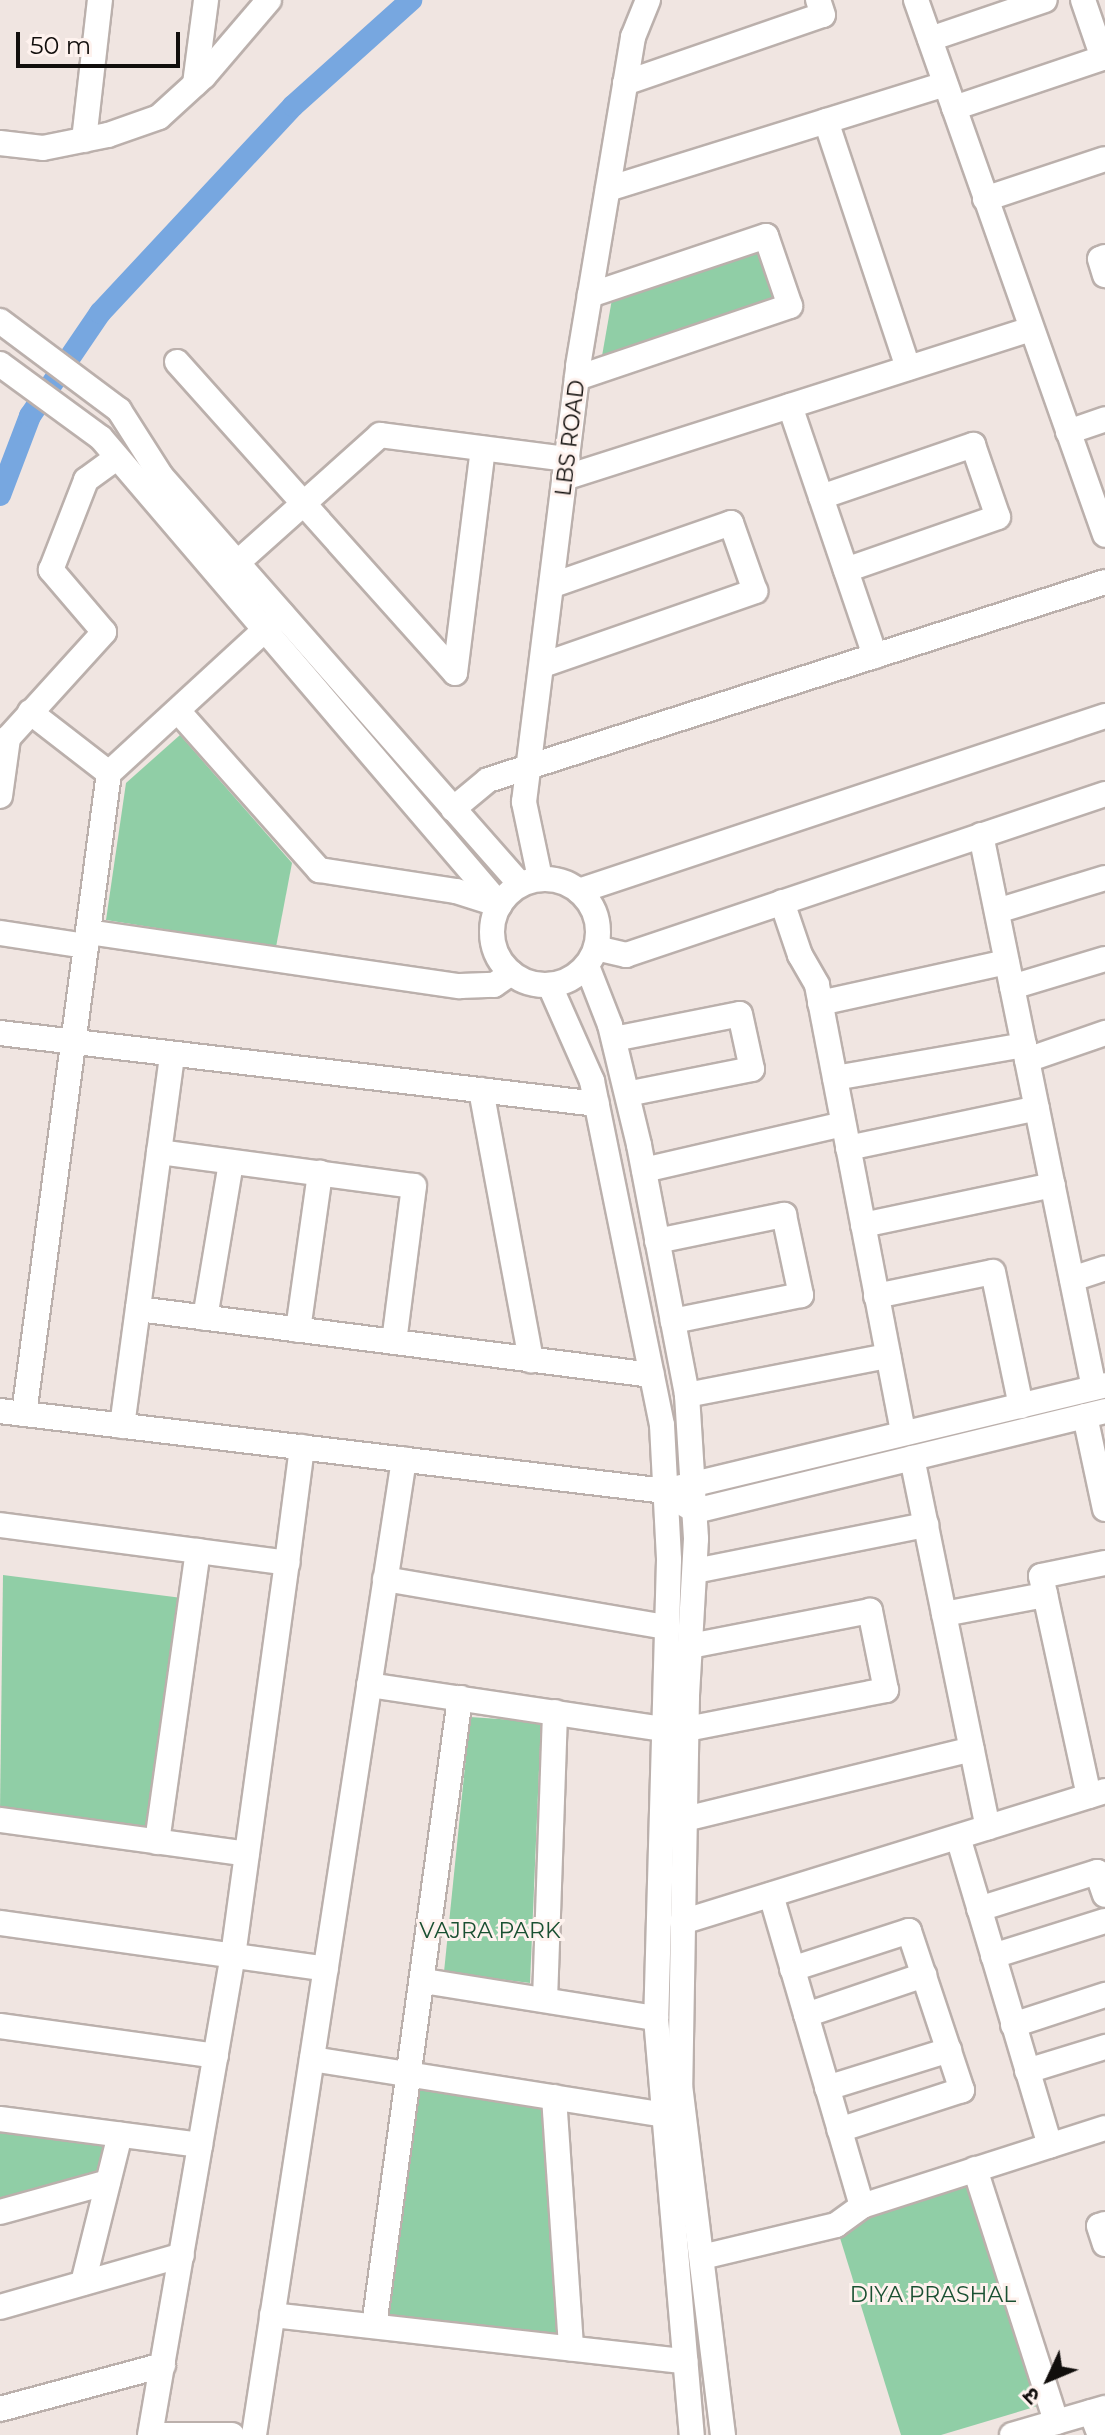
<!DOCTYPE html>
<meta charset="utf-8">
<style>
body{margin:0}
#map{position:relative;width:1105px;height:2435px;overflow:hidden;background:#f0e5e1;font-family:Montserrat,"Noto Sans Devanagari",sans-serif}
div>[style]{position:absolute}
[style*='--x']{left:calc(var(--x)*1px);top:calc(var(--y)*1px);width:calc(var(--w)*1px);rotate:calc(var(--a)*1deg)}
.green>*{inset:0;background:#90cea6}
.canal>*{height:22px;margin:-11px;padding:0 11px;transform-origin:11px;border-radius:11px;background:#77a7e0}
.roads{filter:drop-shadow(2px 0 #bbb0ac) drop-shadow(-2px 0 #bbb0ac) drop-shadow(0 2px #bbb0ac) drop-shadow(0 -2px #bbb0ac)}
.minor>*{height:24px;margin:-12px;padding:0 12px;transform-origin:12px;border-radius:12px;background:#fff}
.minor>.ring{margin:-12px;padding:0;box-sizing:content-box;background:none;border:24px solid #fff;border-radius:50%}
span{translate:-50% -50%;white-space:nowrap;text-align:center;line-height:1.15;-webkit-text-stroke:6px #fef2ee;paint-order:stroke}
.street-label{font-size:22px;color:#110e0c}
.park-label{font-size:22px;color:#1a5032}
.north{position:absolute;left:1009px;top:2339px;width:80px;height:80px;-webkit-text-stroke:6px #fef2ee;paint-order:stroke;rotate:226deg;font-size:22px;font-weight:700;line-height:32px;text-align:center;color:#110e0c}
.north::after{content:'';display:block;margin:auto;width:28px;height:36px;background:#110e0c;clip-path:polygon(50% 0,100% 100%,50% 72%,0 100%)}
.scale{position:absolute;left:16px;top:32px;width:164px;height:36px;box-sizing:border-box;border:4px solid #110e0c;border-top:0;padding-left:10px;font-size:24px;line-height:28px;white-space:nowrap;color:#110e0c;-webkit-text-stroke:6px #fef2ee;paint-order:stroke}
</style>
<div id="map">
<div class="green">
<div style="clip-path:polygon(759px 250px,775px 299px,602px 356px,612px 299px)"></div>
<div style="clip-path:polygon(180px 735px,292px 863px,276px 947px,106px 920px,126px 783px)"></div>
<div style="clip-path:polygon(3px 1575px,182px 1598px,152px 1831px,0 1811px)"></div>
<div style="clip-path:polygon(470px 1717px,541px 1722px,530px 1983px,444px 1972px)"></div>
<div style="clip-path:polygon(419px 2085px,543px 2103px,562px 2337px,388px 2315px)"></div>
<div style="clip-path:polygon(0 2132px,105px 2146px,99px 2172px,0 2202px)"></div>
<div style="clip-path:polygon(973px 2183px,1041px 2405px,941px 2435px,901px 2435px,836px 2225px)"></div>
</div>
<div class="canal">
<div style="--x:0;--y:495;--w:85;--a:-69.2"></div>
<div style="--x:30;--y:416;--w:125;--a:-55.8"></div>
<div style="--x:100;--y:313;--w:283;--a:-47"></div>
<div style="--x:293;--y:106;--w:159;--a:-41.9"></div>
</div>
<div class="roads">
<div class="minor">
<div style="--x:916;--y:0;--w:567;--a:70.54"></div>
<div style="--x:930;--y:39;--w:121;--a:-18.7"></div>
<div style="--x:625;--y:83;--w:209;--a:-19"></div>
<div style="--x:823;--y:15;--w:16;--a:-108"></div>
<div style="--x:195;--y:84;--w:85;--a:-82.5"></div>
<div style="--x:954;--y:108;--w:157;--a:-18.6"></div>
<div style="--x:1103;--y:58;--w:61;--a:-109"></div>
<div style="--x:826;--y:121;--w:260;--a:71.6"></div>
<div style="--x:84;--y:140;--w:141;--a:-83.5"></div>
<div style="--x:0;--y:143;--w:43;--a:6.6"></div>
<div style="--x:43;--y:148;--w:66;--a:-11.3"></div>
<div style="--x:108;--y:135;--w:54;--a:-19.4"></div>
<div style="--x:159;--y:117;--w:61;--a:-42.3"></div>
<div style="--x:204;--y:76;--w:100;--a:-49.5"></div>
<div style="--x:608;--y:189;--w:353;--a:-17.3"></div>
<div style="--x:985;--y:199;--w:126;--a:-18.4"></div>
<div style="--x:1105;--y:257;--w:5;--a:158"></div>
<div style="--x:1100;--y:259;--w:17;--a:73"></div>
<div style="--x:0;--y:321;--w:149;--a:36.8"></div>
<div style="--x:119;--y:410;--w:78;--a:57.5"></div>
<div style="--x:161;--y:476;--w:543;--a:48.66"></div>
<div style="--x:177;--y:362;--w:417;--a:48.2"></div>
<div style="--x:455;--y:673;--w:226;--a:-82.9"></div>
<div style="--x:0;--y:364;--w:125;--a:36.2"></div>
<div style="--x:101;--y:438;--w:614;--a:49.49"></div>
<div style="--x:577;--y:378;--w:225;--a:-18.7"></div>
<div style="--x:790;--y:306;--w:74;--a:-108.9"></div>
<div style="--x:766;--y:236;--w:186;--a:161.5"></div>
<div style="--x:790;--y:406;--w:264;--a:71.2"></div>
<div style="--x:1068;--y:432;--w:39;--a:-19"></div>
<div style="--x:564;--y:478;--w:489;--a:-17.7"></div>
<div style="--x:821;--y:497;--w:161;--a:-18.9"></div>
<div style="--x:973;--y:445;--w:76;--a:70.9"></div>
<div style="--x:998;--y:517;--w:161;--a:160.8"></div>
<div style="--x:237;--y:563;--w:192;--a:-41.8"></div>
<div style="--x:380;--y:435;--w:189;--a:7.3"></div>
<div style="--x:543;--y:665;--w:225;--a:-19.2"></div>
<div style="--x:755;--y:591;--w:72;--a:-109.4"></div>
<div style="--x:731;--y:523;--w:188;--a:160.8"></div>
<div style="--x:178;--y:711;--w:213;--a:48.4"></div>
<div style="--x:319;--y:870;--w:139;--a:8.7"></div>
<div style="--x:456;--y:891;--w:43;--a:17.6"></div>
<div style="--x:30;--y:712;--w:100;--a:37.7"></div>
<div style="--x:0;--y:796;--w:59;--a:-82.1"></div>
<div style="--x:8;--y:738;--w:143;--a:-47.8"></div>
<div style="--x:104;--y:632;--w:82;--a:-130.5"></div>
<div style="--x:51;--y:570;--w:97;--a:-68.7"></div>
<div style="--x:86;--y:480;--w:37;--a:-36"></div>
<div style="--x:453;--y:809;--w:45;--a:-39.6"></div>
<div style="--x:488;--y:780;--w:648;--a:-17.79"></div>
<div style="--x:981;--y:835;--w:564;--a:78.45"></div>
<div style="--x:540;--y:878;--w:78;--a:-101.9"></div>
<div style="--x:524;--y:802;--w:439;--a:-82.9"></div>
<div style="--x:578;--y:366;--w:334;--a:-80.5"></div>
<div style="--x:633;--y:37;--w:40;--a:-68"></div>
<div class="ring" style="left:492px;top:879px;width:82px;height:82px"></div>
<div style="--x:579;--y:891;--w:554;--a:-18.4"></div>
<div style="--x:782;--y:902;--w:56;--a:71.2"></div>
<div style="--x:800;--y:955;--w:34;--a:60"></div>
<div style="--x:817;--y:985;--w:456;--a:79.1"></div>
<div style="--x:997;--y:911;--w:113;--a:-17"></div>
<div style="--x:88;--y:932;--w:376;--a:8.3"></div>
<div style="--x:460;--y:986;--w:34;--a:-2"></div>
<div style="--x:494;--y:985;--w:21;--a:-35"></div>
<div style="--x:0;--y:933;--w:87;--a:8.6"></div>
<div style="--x:596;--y:948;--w:31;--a:13"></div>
<div style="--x:626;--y:955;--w:505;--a:-18.58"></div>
<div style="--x:587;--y:966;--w:63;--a:68.7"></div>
<div style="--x:610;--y:1025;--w:123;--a:76.4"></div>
<div style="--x:639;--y:1145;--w:255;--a:79.1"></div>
<div style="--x:687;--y:1395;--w:144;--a:86.4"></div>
<div style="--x:696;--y:1539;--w:158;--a:93.3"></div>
<div style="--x:687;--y:1697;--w:388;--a:91"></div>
<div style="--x:680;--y:2085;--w:353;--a:83"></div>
<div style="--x:550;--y:986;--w:104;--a:66.1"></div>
<div style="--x:592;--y:1081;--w:351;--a:78.5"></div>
<div style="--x:662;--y:1425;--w:135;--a:87"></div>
<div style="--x:669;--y:1560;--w:458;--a:91.6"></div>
<div style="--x:656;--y:2018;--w:419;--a:85.1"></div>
<div style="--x:1012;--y:987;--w:97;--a:-16.8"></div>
<div style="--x:820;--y:1003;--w:191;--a:-12.4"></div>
<div style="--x:0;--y:1033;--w:601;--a:6.78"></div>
<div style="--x:614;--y:1039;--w:128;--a:-11.2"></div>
<div style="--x:740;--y:1014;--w:56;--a:77.7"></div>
<div style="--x:752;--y:1069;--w:127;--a:168.7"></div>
<div style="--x:1027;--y:1060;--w:83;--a:-19.1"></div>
<div style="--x:835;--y:1078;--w:192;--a:-9.9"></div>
<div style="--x:481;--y:1090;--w:275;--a:79.5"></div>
<div style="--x:848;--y:1148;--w:193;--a:-11.9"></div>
<div style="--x:159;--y:1152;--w:257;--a:7.6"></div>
<div style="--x:414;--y:1186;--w:157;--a:97.3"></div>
<div style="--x:644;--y:1170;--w:204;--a:-13"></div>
<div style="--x:863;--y:1225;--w:194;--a:-11.9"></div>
<div style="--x:657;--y:1241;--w:130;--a:-11.6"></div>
<div style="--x:784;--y:1215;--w:82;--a:78"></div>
<div style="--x:801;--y:1295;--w:131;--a:168.5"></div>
<div style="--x:1072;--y:1279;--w:35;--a:-18"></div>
<div style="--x:876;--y:1296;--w:119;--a:-11.6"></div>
<div style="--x:993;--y:1272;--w:137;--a:78.2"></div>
<div style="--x:138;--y:1309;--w:518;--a:7.32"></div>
<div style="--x:205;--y:1318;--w:158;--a:-80.5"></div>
<div style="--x:298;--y:1330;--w:159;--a:-82"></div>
<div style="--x:687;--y:1395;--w:205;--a:-11"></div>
<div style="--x:0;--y:1411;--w:670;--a:6.86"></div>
<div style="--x:665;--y:1491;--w:453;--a:-13.5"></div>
<div style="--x:24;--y:1414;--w:647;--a:-82.45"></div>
<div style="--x:109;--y:773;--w:235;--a:-42.6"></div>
<div style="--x:1085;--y:1416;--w:95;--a:77.9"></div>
<div style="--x:122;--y:1426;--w:375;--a:-82.3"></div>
<div style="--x:912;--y:1458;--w:377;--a:78.4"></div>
<div style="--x:684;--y:1504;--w:13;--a:32"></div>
<div style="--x:695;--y:1511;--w:422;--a:-13.7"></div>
<div style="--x:0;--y:1525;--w:290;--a:7.5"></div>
<div style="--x:287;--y:1563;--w:117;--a:-82.6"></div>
<div style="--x:695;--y:1571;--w:236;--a:-11.3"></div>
<div style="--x:385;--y:1579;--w:286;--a:9.7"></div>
<div style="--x:944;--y:1614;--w:103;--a:-10.7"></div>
<div style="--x:369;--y:1685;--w:298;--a:8.5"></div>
<div style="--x:687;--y:1729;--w:203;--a:-11.1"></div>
<div style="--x:886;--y:1690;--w:81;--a:-101.4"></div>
<div style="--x:870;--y:1611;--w:183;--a:169"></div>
<div style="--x:1089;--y:1796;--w:225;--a:-102.3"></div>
<div style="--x:1041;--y:1576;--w:65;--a:-11.5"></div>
<div style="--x:685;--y:1819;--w:295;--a:-13.7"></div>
<div style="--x:0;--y:1820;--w:249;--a:7.8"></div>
<div style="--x:958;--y:1837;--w:322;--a:73.4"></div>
<div style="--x:157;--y:1842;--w:294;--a:-82"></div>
<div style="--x:771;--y:1895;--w:324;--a:73.7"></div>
<div style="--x:979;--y:1909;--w:124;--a:-17.4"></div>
<div style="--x:1097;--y:1872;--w:24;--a:71"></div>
<div style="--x:682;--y:1922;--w:443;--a:-17.2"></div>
<div style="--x:0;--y:1923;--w:329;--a:8"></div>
<div style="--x:993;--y:1956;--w:117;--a:-17.4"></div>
<div style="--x:792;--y:1969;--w:123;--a:-18"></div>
<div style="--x:909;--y:1931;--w:168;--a:71.6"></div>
<div style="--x:962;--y:2090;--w:129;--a:162"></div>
<div style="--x:424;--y:1981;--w:235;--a:9.1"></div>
<div style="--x:545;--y:2000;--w:288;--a:-88"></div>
<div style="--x:806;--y:2015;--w:125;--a:-18.7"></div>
<div style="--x:1013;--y:2025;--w:97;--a:-18.1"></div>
<div style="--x:0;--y:2026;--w:218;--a:7.9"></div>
<div style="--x:312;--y:2059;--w:356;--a:9"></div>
<div style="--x:1027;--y:2071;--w:82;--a:-17.1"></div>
<div style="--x:827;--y:2088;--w:128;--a:-17.3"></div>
<div style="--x:554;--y:2097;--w:252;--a:86.1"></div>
<div style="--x:0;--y:2119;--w:202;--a:7.4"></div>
<div style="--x:975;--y:2169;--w:266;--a:72.2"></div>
<div style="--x:0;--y:2212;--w:112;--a:-15.5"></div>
<div style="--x:1105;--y:2224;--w:6;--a:162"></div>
<div style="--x:1099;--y:2226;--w:19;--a:72"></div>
<div style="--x:702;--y:2257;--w:138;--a:-13.4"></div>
<div style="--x:836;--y:2225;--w:32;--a:-36"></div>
<div style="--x:862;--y:2206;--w:255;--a:-17.8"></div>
<div style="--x:83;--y:2283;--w:153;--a:-76"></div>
<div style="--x:0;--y:2307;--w:189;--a:-15.9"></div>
<div style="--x:272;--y:2315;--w:416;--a:6.4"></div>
<div style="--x:374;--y:2326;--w:634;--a:-82.2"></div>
<div style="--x:0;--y:2409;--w:169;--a:-15.1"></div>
<div style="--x:1091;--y:2412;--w:25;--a:69"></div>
<div style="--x:150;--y:2435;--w:486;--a:-80.2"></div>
<div style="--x:233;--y:1956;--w:397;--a:-82.2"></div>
<div style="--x:157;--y:2435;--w:75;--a:0"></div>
<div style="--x:254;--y:2435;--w:987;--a:-81.26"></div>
<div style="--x:1012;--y:2435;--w:97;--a:-16.2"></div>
</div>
</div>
<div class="street-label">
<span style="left:570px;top:438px;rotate:-83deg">LBS ROAD</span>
</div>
<div class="park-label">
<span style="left:490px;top:1931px">VAJRA PARK</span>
<span style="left:933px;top:2295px">DIYA PRASHAL</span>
</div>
<div class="north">उ</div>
<div class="scale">50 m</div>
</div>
